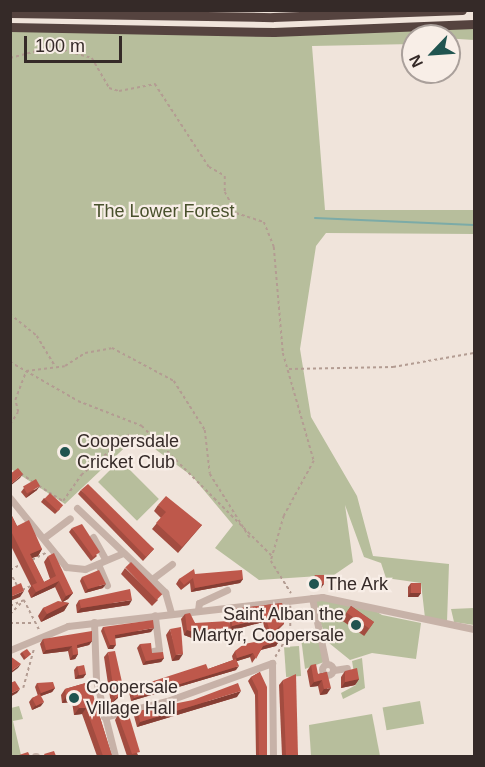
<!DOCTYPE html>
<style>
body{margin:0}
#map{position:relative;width:485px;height:767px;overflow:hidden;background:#f0e4db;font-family:Helvetica,sans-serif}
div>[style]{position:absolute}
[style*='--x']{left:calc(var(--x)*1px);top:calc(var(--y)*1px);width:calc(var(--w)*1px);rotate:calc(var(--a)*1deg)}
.green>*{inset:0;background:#b7be9c;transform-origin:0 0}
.stream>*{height:2px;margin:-1px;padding:0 1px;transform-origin:1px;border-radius:1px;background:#7caba7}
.path>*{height:1.5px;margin-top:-0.75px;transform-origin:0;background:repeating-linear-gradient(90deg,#b39c92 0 3px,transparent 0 6px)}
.minor>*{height:7px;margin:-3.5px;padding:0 3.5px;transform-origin:3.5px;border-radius:3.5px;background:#c7b2a8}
.minor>.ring{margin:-3.5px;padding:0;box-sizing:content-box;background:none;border:7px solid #c7b2a8;border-radius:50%}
.highway>*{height:9px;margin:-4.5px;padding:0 4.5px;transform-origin:4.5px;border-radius:4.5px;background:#55433f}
.wall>*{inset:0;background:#a34c40;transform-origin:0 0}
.shaded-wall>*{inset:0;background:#853e34}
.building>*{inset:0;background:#be584b;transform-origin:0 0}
.dots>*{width:16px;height:16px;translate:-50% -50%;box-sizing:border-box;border:3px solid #f8eee7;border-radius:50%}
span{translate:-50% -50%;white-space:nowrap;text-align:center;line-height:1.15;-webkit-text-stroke:4.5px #f8eee7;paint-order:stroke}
.park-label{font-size:18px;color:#49512d}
.poi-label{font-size:18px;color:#352a28}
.left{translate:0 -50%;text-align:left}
.right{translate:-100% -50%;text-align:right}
.frame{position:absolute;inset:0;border:12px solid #352a28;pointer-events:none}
.north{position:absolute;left:401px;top:24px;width:60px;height:60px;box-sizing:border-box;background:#f8eee7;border:2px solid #aaa09b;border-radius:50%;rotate:245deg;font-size:16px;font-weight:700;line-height:24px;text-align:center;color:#352a28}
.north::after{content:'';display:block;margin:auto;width:21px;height:27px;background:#205450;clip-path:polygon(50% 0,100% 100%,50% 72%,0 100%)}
.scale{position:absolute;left:24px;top:36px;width:98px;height:27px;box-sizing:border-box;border:3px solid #352a28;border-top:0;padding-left:8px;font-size:18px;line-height:21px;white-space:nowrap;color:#352a28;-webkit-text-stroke:4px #f8eee7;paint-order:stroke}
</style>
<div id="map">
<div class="green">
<div style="clip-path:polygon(474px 27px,474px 40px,413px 36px,413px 44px,312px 46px,325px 210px,474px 210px,474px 234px,326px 233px,316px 246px,300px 349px,311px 417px,357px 496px,373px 556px,449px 564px,447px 622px,425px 618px,421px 583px,386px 578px,381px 563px,364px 557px,345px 505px,353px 562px,334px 575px,259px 580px,215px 548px,233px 525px,192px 476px,137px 436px,65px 504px,11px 469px,10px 29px)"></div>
<div style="left:120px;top:460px;width:55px;height:31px;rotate:45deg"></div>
<div style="clip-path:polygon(328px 599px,364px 604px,382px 615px,421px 623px,416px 659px,372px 653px,350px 660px,329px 643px,315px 610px,315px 601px)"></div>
<div style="clip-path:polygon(474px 608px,474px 625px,454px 622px,451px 609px)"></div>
<div style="clip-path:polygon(321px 635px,324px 662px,305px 669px,301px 638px)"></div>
<div style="left:299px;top:646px;width:30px;height:15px;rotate:86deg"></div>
<div style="clip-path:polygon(362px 658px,365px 688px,343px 699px,341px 693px,356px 685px,352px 661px)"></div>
<div style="left:420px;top:701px;width:23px;height:38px;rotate:80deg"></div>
<div style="clip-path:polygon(19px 706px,23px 719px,13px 721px,21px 755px,11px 756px,11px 708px)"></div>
<div style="clip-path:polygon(372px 714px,380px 756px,311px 756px,309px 725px)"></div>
</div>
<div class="stream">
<div style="--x:315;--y:218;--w:159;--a:2.5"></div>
</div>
<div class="path">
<div style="--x:10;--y:58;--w:43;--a:-14.7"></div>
<div style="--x:52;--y:47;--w:41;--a:15.4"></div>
<div style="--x:92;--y:58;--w:34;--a:60"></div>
<div style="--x:109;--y:88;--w:10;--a:17"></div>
<div style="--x:119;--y:91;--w:37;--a:-11"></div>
<div style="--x:155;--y:84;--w:99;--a:57"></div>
<div style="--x:209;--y:167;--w:18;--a:29"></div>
<div style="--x:225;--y:176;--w:16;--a:90"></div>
<div style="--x:225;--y:192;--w:24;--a:62"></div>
<div style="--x:236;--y:213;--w:29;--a:18"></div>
<div style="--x:264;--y:222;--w:27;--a:68"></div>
<div style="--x:274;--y:247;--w:106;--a:85.1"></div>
<div style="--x:283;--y:353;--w:112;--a:74"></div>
<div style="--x:314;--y:461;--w:63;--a:118.6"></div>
<div style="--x:284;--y:516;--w:47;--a:106.1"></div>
<div style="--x:271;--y:561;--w:38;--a:58"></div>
<div style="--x:10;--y:314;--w:35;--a:39"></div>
<div style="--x:37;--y:336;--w:35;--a:59"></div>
<div style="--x:10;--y:362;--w:78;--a:29.8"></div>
<div style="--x:78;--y:401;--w:69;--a:21.3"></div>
<div style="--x:142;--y:426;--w:184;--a:45"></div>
<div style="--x:289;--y:369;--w:104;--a:-1.1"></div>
<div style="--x:393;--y:367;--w:82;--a:-9.8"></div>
<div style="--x:26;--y:371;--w:39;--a:-7"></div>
<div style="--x:65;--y:366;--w:24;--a:-33"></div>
<div style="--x:85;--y:353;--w:27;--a:-10"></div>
<div style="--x:112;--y:348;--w:70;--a:28"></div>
<div style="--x:174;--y:381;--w:58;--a:57.7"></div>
<div style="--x:205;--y:430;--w:44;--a:83.5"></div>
<div style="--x:210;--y:474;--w:75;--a:58"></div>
<div style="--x:10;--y:424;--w:14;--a:-56"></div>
<div style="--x:18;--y:412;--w:12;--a:-104"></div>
<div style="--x:15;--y:400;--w:30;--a:-69"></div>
<div style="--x:21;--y:474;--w:13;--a:32"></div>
<div style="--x:39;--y:486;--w:28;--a:32"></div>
<div style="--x:63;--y:501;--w:32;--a:-55"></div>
<div style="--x:81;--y:475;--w:65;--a:-40"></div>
<div style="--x:32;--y:560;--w:16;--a:-27"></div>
<div style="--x:10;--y:570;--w:13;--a:-27"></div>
<div style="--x:10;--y:572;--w:15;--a:62"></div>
<div style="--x:22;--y:590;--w:10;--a:-24"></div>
<div style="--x:10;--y:606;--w:15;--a:-23"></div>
<div style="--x:24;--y:600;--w:35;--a:63"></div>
<div style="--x:10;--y:614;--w:17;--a:-45"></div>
<div style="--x:10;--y:623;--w:24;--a:0"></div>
<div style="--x:275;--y:657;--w:29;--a:-59"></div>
<div style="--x:290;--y:632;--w:26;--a:-90"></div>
<div style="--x:23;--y:688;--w:41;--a:-74.6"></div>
</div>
<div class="minor">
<div style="--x:10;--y:498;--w:89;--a:50.9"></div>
<div style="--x:66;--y:567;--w:19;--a:6"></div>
<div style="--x:85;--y:569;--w:41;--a:-22.8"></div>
<div style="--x:77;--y:508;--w:122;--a:43.7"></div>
<div style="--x:165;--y:592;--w:22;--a:74"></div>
<div style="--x:45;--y:537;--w:31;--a:-37"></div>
<div style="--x:93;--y:537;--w:26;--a:61"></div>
<div style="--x:98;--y:564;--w:23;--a:67"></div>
<div style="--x:152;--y:579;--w:25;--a:-37"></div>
<div style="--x:312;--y:598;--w:67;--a:78"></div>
<div style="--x:198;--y:610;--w:7;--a:-82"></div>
<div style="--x:199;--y:603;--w:31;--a:-25"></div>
<div style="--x:94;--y:622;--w:58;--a:88"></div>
<div style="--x:96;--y:680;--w:78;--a:76"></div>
<div style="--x:10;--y:650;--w:63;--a:-22.5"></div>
<div style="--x:68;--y:626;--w:256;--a:-6.5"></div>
<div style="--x:322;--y:597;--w:155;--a:11.9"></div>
<div style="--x:153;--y:651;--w:6;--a:-9"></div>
<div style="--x:159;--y:650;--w:35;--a:-97"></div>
<div class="ring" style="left:322.5px;top:664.5px;width:4px;height:4px"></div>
<div style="--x:334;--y:670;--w:13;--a:-9"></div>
<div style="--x:104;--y:717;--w:65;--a:-14.3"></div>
<div style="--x:167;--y:701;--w:112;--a:-19.9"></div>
<div style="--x:272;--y:663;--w:93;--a:89.4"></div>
<div style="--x:35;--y:756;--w:1;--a:0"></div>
</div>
<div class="highway">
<div style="--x:10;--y:13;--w:263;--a:0.9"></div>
<div style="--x:273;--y:17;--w:189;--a:-2.1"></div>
<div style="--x:10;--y:27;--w:264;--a:1.1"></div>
<div style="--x:274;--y:32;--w:200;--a:-2.3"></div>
</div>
<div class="wall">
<div style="clip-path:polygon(24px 488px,37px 490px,26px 498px,21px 492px)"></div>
<div style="clip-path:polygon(81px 490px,154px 549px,143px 561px,78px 494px)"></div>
<div style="clip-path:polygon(44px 498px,60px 509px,55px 514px,41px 502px)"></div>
<div style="clip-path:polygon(158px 505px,202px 525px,178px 553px,152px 529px,161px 518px,154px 511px)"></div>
<div style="clip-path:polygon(10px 512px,17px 526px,42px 549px,38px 556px,32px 558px,44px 582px,50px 579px,44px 562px,48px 556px,73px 593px,68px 599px,63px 602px,69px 603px,64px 611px,41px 622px,38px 616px,43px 608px,62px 602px,55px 587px,31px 598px,28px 591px,31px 586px,10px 544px)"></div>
<div style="clip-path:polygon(72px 528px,97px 556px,91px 561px,69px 532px)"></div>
<div style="clip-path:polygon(125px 568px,158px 600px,152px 606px,121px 574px)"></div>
<div style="clip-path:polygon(195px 574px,243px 579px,240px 583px,191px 592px,190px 583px,181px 590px,176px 584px,179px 579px)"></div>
<div style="clip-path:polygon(315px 575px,321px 588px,313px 588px,313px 579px)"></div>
<div style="clip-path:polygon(82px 577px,103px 588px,85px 593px,80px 581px)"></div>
<div style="clip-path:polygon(411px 583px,421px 593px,418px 597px,408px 597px,408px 587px)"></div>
<div style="clip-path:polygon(79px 600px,129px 605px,77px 613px,76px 605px)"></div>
<div style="clip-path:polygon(282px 603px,284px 624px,276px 632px,279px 641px,276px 646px,261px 650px,252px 663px,250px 657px,237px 661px,236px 670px,131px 701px,129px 692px,132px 688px,208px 669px,233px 660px,232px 656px,235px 651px,267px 639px,263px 622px,229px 631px,229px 629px,226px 633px,192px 638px,184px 635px,181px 619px,185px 614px,195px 623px,229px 626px,230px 613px,233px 609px)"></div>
<div style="left:351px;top:606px;width:28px;height:17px;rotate:35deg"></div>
<div style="clip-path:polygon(103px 627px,151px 632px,115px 638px,113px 649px,108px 649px,101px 631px)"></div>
<div style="clip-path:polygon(170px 629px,179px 660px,172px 661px,166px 635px)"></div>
<div style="clip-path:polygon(43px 639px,92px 641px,89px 645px,77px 648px,78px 654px,75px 659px,70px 660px,68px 651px,43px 654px,40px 644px)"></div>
<div style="clip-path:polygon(140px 644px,152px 653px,164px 658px,161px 662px,143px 665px,137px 648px)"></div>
<div style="clip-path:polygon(22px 652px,31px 654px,24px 660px,20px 654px)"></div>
<div style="clip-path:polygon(108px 652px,120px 696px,111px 704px,104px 657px)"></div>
<div style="clip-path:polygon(311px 665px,318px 674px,327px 672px,327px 694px,320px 695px,318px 686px,310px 687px,307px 671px)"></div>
<div style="clip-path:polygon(77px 666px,86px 674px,83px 678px,75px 679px,74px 670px)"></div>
<div style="clip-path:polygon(345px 671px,359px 679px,355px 685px,341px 688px,341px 677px)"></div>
<div style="clip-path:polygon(260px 672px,267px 756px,256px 756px,255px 695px,248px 681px,251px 677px)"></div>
<div style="clip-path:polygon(283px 680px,298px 756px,282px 756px,279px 685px)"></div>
<div style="clip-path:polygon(89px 682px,112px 756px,97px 756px,82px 714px,74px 715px,72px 702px,62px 703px,61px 695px,65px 689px)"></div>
<div style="clip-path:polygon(37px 683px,55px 688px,52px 692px,41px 696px,41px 706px,32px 710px,29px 702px,32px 698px,38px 696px,35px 687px)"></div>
<div style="clip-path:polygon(237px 697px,137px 727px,134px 716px,138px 711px)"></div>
<div style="clip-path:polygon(118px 715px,138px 755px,142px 756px,127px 756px,115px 720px)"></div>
</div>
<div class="shaded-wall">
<div style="clip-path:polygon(23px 474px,20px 478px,10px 486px,11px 484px)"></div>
<div style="clip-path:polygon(40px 486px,37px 490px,26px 498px,29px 494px)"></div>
<div style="clip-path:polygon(42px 549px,38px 556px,26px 560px,30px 554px)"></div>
<div style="clip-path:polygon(243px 579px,240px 583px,191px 592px,195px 588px)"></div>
<div style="clip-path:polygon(59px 581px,55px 587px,31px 598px,36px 592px)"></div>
<div style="clip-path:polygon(106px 584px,103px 588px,85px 593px,88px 589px)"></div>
<div style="clip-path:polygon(315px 584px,324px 584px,321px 588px,313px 588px)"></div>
<div style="clip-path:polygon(24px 591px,20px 597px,10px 601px,10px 597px)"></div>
<div style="clip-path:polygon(73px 593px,68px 599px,62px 602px,66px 596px)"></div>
<div style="clip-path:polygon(410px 593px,421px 593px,418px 597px,408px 597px)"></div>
<div style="clip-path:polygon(132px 600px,129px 605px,77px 613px,81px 608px)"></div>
<div style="clip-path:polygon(69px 603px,64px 611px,41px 622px,47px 614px)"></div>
<div style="clip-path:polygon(266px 618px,263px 622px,229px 631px,232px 626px)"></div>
<div style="clip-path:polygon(154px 628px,151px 632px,113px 639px,115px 635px)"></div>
<div style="clip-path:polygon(230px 628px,226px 633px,192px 638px,184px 635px,187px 630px)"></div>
<div style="clip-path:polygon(92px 641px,89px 645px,73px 649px,77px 645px)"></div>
<div style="clip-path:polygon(279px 641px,276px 646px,260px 650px,263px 646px)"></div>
<div style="clip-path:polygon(110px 645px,116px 645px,113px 649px,108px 649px)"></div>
<div style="clip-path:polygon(72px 646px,68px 651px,43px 654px,46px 650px)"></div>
<div style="clip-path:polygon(253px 653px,250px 657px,234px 662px,237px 658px)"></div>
<div style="clip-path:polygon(78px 654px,75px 659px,70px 660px,73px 655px)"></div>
<div style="clip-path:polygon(183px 654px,179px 660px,172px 661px,176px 655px)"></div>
<div style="clip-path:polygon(164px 658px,161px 662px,143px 665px,146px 661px)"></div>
<div style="clip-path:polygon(21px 664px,18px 668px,10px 674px,10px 672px)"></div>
<div style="clip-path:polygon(239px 666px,236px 670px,131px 701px,134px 698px)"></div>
<div style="clip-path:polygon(86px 674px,83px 678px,75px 679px,78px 675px)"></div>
<div style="clip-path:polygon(359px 679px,355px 685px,341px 688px,345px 682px)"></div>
<div style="clip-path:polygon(322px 680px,318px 686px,310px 687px,314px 682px)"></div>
<div style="clip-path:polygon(55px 688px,52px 692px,38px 697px,41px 693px)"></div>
<div style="clip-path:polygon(331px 688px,327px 694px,320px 695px,324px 689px)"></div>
<div style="clip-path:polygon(20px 689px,17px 693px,10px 697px,10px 694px)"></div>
<div style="clip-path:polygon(124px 691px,120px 696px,111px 704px,115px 699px)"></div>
<div style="clip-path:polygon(241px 691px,237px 697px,137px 727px,140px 722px)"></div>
<div style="clip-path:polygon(76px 696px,72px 702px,62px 703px,66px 697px)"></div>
<div style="clip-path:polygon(44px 702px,41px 706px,32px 710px,35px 706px)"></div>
<div style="clip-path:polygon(79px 708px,86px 708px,82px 714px,74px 715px)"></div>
</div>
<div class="building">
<div style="clip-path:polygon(18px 468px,23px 474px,11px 484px,10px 474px)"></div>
<div style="left:36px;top:479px;width:8px;height:15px;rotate:60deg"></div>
<div style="clip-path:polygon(88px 484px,154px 549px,146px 557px,81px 490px)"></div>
<div style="left:50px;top:493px;width:18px;height:8px;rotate:43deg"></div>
<div style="clip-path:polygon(166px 496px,202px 525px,182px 547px,156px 523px,166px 512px,158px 505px)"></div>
<div style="clip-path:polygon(10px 512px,17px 526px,29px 520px,42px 549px,30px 554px,44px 582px,56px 576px,48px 556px,54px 553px,73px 593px,66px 596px,59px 581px,36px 592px,32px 585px,37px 583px,10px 529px)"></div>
<div style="clip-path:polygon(82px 524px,100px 552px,93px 557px,72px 528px)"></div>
<div style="left:131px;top:562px;width:45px;height:8px;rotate:46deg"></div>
<div style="clip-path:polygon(194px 569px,195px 574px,242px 570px,243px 579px,195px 588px,193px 578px,184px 585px,179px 579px)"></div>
<div style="clip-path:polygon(99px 570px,106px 584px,88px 589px,82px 577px)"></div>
<div style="left:315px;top:575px;width:9px;height:9px"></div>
<div style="clip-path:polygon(21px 583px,24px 591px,10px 597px,10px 588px)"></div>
<div style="left:411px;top:583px;width:10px;height:10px"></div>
<div style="clip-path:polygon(130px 589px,132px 600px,81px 608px,79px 600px)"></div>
<div style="clip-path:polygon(58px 601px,69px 603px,47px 614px,43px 608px)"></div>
<div style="clip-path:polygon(282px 603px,287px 620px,275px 630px,279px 641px,263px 646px,256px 659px,253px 653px,237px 658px,235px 651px,244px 644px,271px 639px,270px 633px,266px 618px,232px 626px,233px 609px)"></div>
<div style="left:351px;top:606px;width:28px;height:8px;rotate:35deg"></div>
<div style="clip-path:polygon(190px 613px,195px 623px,229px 621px,230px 628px,196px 633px,187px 630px,185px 614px)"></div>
<div style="clip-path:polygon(153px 620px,154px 628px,115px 635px,116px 645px,110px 645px,103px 627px)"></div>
<div style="clip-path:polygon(181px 627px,183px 654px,176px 655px,170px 629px)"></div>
<div style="clip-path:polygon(92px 631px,92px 641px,77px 645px,78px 654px,73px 655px,72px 646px,46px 650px,43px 639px)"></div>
<div style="clip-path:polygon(151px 643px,152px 653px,163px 652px,164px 658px,146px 661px,140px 644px)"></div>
<div style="clip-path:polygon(27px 649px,31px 654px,26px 658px,22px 652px)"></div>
<div style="clip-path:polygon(115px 651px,124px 691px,115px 699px,108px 652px)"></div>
<div style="clip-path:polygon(10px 656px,21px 664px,10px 672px)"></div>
<div style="clip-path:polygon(236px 659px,239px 666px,134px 698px,132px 688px,206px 664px,208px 669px)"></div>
<div style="clip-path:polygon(316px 664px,318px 674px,327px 672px,331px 688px,324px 689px,322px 680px,314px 682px,311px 665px)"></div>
<div style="left:84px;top:665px;width:9px;height:7px;rotate:77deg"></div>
<div style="clip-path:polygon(357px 668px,359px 679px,345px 682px,345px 671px)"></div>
<div style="clip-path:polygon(260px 672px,267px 687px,267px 756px,259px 756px,258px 691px,251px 677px)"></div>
<div style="clip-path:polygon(296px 674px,298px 756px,286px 756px,283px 680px)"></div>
<div style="clip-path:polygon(15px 681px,20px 689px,10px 694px,10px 683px)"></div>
<div style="clip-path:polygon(53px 682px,55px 688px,41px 693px,37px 683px)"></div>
<div style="clip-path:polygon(89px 682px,112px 756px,103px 756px,86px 708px,79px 708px,76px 696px,66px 697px,65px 689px)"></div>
<div style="clip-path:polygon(238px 683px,241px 691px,140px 722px,138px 711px,193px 700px)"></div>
<div style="left:40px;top:694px;width:9px;height:9px;rotate:63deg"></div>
<div style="clip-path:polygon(128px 712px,140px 752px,132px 754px,118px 715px)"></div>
<div style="clip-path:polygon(54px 751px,56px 756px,45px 756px,44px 754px)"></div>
<div style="clip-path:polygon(28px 752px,30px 756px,19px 756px,19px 755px)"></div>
<div style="left:133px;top:755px;width:9px;height:1px"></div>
</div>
<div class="dots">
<div style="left:65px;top:452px;background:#205450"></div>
<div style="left:314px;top:584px;background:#205450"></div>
<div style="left:356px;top:625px;background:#205450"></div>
<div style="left:74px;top:698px;background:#205450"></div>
</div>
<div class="park-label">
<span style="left:164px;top:211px">The Lower Forest</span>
</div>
<div class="poi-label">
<span class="left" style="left:77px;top:452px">Coopersdale<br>Cricket Club</span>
<span class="left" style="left:326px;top:584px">The Ark</span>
<span class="right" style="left:344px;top:625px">Saint Alban the<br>Martyr, Coopersale</span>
<span class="left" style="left:86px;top:698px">Coopersale<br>Village Hall</span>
</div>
<div class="frame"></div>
<div class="north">N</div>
<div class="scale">100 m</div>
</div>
